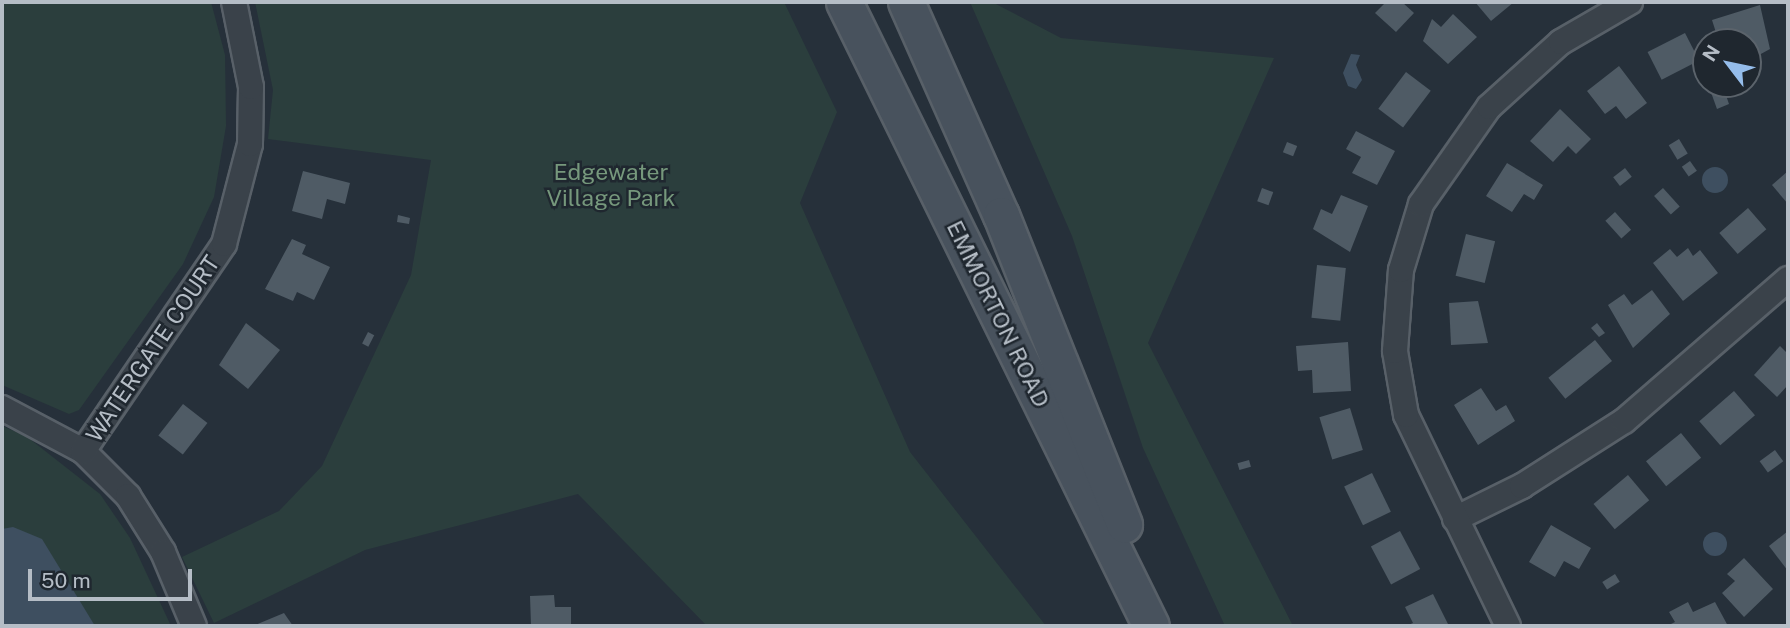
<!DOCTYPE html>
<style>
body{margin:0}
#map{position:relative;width:1790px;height:628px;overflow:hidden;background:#26303a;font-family:"Public Sans",sans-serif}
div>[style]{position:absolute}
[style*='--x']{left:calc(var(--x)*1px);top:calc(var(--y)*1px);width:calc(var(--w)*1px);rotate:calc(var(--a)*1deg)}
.green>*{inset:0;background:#2b3e3d}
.water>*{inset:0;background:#3e4f60}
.round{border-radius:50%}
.building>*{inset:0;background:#4f5b65;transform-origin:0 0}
.roads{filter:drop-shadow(2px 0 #586068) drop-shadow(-2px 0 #586068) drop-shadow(0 2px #586068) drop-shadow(0 -2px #586068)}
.minor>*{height:24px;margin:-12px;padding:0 12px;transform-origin:12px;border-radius:12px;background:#3a424a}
.secondary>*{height:35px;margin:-17.5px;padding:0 17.5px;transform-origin:17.5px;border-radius:17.5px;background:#48525d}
span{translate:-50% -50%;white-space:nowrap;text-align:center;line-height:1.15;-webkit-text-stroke:5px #1f272f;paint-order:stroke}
.park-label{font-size:23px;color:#76987c}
.street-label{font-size:23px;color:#b5bdc6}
.frame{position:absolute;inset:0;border:4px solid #b5bdc6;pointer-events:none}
.north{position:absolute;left:1692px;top:28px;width:70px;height:70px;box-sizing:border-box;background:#1f272f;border:2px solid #5b636b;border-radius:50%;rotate:302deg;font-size:19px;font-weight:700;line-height:28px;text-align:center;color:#b5bdc6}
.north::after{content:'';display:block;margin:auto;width:24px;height:32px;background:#95bdeb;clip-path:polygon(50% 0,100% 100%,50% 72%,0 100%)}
.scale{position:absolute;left:28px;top:569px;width:164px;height:32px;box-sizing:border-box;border:4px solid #b5bdc6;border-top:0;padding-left:9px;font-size:21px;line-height:24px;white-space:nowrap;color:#b5bdc6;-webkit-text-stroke:5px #1f272f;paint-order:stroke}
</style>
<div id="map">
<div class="green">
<div style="clip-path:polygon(2px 2px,211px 2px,225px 55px,226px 126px,214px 197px,183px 264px,79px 410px,69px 414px,2px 385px)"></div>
<div style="clip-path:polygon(255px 2px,784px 2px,837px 112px,800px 203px,910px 452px,1046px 626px,707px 626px,578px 494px,365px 550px,214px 623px,182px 557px,279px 511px,322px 466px,411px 275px,431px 160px,268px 139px,273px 90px)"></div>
<div style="clip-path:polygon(970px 2px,992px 2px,1061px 38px,1274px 58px,1148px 343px,1293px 626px,1225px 626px,1143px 448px,1072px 236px)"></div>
<div style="clip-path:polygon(2px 426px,26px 436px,100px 494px,130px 538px,171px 626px,2px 626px)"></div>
</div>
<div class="water">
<div style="clip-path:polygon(1351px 54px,1360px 55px,1356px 65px,1362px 80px,1356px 89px,1348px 86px,1343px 73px)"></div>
<div class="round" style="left:1702px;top:167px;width:26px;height:26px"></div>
<div style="clip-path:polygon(13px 527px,42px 539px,95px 626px,2px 626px,2px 529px)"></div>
<div class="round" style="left:1703px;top:532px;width:24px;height:24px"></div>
</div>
<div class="building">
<div style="clip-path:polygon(1386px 2px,1402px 2px,1414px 13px,1396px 32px,1375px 13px)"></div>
<div style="clip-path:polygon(1475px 2px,1514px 2px,1491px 21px)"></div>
<div style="clip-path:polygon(1760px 5px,1770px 49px,1748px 61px,1748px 42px,1719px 42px,1712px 20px)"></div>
<div style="clip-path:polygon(1453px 14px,1477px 37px,1448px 64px,1423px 41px,1432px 19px,1441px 27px)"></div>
<div style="left:1685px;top:33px;width:31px;height:42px;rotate:63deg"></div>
<div style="clip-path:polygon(1619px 66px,1647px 103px,1626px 119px,1616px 106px,1605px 114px,1587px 91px)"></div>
<div style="left:1406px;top:72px;width:31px;height:46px;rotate:37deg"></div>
<div style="clip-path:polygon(1708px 84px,1722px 84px,1729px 104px,1717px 109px)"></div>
<div style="clip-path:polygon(1560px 109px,1591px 139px,1576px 154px,1568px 146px,1553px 162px,1530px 141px)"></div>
<div style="clip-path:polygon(1356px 131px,1395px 151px,1377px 185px,1352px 173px,1361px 157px,1346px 149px)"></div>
<div style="left:1679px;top:139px;width:17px;height:12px;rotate:59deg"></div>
<div style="left:1287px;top:142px;width:11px;height:11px;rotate:22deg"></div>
<div style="left:1690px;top:161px;width:12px;height:10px;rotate:55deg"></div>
<div style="clip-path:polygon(1507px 163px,1543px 185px,1534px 200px,1524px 194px,1512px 212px,1486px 196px)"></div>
<div style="left:1625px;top:168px;width:11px;height:15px;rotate:52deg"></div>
<div style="clip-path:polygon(303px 171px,350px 183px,345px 204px,327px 199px,322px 219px,292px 211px)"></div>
<div style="clip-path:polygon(1788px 171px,1788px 204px,1772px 185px)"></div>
<div style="left:1262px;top:188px;width:12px;height:14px;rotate:20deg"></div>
<div style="left:1663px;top:188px;width:25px;height:12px;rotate:48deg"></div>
<div style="clip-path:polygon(1341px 195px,1368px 206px,1350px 252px,1313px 229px,1321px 209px,1332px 214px)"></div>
<div style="left:1748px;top:208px;width:28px;height:38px;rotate:49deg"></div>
<div style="left:1615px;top:212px;width:24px;height:13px;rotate:48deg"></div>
<div style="clip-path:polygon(398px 215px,410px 218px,409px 224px,397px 222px)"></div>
<div style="left:1466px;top:234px;width:30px;height:43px;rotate:14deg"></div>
<div style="clip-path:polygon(292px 239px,306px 245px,302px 254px,330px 267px,314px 300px,297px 292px,293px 301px,265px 289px)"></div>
<div style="clip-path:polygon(1688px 248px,1693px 256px,1700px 250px,1718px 273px,1683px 301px,1653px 263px,1670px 249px,1677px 257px)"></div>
<div style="left:1317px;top:265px;width:29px;height:53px;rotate:6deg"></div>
<div style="clip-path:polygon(1652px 290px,1670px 314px,1633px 348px,1608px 305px,1624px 294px,1632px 305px)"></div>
<div style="clip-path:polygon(1478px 301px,1488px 343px,1451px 345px,1449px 303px)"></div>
<div style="clip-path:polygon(246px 323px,280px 350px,248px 389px,219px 365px)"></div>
<div style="clip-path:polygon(1597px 323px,1605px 333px,1599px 337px,1591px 328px)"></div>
<div style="left:368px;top:332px;width:7px;height:13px;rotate:27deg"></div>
<div style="left:1595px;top:340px;width:27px;height:60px;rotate:51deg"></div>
<div style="clip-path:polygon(1348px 342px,1351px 391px,1313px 393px,1312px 370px,1298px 371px,1296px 346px)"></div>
<div style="clip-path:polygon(1780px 346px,1788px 354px,1788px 385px,1777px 397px,1754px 375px)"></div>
<div style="clip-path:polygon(1481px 388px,1496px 411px,1506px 405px,1515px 421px,1478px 445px,1454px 405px)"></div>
<div style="left:1734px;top:391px;width:32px;height:46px;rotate:49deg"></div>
<div style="left:183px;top:404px;width:31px;height:40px;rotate:38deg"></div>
<div style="left:1350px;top:408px;width:44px;height:32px;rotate:73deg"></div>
<div style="left:1681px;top:433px;width:32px;height:45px;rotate:51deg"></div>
<div style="left:1775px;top:450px;width:14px;height:19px;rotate:54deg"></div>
<div style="left:1249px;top:460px;width:7px;height:12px;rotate:74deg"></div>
<div style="left:1372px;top:473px;width:43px;height:31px;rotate:64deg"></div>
<div style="left:1628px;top:475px;width:33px;height:45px;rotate:50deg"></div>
<div style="clip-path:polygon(1551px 525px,1591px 548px,1579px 569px,1564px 561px,1555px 577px,1529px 562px)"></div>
<div style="left:1400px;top:531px;width:43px;height:33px;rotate:62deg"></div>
<div style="clip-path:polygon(1788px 531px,1788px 571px,1769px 546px)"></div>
<div style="clip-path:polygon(1744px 558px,1773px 589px,1744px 617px,1722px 593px,1735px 581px,1727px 574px)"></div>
<div style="left:1615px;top:574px;width:9px;height:15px;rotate:58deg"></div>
<div style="clip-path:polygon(1433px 594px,1449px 626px,1406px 626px,1413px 623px,1405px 607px)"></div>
<div style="clip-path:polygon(554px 595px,555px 607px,571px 607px,571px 626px,531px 626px,530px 596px)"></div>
<div style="clip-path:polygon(1688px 602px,1693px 612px,1715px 602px,1728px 626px,1667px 626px,1675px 622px,1669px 612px)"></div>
<div style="clip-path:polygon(284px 613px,293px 626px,253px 626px)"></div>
</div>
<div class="roads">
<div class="minor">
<div style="--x:2;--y:408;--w:92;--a:28"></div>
<div style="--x:83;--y:451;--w:64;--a:45"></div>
<div style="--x:128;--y:496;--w:66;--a:58"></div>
<div style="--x:163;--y:552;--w:80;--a:67.3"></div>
<div style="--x:83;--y:451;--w:250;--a:-55.7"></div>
<div style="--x:224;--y:244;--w:103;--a:-75.4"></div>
<div style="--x:250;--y:144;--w:57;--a:-89"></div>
<div style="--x:251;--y:87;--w:87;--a:-101.3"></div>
<div style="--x:1455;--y:519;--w:75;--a:-26.2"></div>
<div style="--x:1522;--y:486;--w:121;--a:-32.5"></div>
<div style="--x:1624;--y:421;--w:217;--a:-40.9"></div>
<div style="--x:1508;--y:626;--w:234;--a:-115.8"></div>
<div style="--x:1406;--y:415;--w:65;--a:-99.8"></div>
<div style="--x:1395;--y:351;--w:81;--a:-85.8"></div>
<div style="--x:1401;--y:270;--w:69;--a:-73.1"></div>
<div style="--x:1421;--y:204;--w:118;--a:-55"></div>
<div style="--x:1489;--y:107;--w:97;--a:-42.1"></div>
<div style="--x:1561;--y:42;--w:80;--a:-30.1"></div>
</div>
<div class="secondary">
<div style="--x:844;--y:2;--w:695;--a:63.8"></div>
<div style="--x:906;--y:2;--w:233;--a:66"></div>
<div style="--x:1001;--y:215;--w:333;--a:68.3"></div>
</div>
</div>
<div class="park-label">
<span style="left:611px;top:185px">Edgewater<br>Village Park</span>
</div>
<div class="street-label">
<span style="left:998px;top:314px;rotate:64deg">EMMORTON ROAD</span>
<span style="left:153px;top:349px;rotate:-56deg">WATERGATE COURT</span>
</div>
<div class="frame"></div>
<div class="north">N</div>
<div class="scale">50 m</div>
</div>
